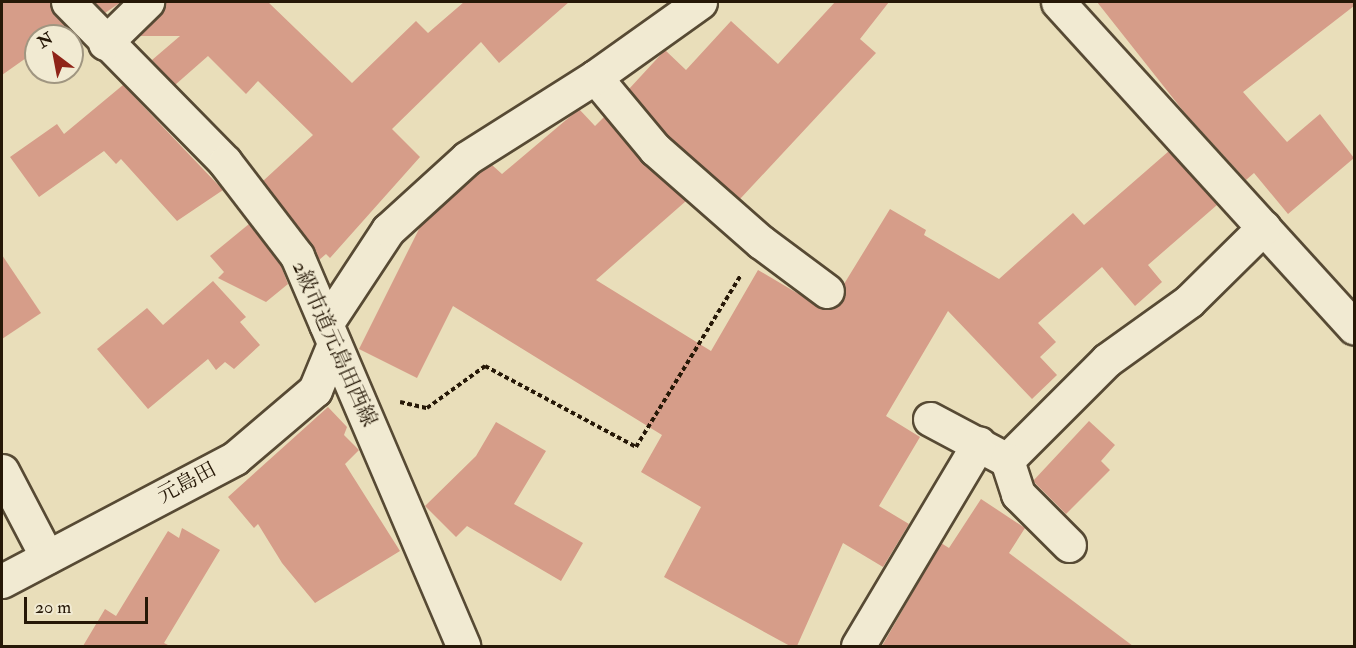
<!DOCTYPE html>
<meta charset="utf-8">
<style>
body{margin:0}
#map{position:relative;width:1356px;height:648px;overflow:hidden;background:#e9deba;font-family:"IM FELL Double Pica","Noto Serif JP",serif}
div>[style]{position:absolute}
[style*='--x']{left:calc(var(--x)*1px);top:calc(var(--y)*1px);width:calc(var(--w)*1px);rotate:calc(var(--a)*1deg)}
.building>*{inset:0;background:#d69d89}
.path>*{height:4px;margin-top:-2px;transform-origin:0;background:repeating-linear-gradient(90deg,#261807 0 4.5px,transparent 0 7.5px)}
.roads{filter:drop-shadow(2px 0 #574a34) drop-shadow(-2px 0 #574a34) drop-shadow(0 2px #574a34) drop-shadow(0 -2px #574a34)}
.minor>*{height:33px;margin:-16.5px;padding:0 16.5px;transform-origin:16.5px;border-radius:16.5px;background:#f1ead2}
span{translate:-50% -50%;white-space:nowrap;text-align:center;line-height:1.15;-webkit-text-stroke:6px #f1ead2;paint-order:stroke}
.street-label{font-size:21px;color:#261807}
.frame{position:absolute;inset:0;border:3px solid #261807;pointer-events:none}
.north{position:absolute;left:24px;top:24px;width:60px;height:60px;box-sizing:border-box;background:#f1ead2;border:2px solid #a09681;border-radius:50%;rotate:328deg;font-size:16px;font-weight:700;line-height:24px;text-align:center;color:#261807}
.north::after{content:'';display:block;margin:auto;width:21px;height:27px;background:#8f2418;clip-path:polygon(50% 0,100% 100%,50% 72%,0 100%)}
.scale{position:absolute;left:24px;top:597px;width:124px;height:27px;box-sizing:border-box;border:3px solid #261807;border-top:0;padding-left:8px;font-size:18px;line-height:21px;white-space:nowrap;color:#261807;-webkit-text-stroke:4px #f1ead2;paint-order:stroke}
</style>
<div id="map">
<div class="building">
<div style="clip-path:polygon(2px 2px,50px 2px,54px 15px,75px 36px,36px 36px,36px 51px,2px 75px)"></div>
<div style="clip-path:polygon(94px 2px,121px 2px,105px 13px)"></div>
<div style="clip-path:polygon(165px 2px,268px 2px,352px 83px,416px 21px,428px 33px,464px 2px,569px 2px,499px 63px,481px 42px,392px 129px,420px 157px,330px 258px,326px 254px,319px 260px,263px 181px,313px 135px,258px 81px,246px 94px,208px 56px,175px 85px,152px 60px,180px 36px,139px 36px,160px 15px)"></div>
<div style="clip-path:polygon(835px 2px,889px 2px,860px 39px,876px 53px,740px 199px,668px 136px,629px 89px,665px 50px,686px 70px,731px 21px,778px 64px)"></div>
<div style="clip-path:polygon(1097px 2px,1354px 2px,1354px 6px,1243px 92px,1287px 142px,1320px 114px,1354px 158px,1288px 214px,1254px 173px,1246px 180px,1184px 112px)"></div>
<div style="clip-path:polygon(123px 85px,223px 190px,177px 221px,121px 159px,116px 164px,104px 151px,39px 197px,10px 157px,57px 124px,64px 134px)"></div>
<div style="clip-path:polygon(579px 109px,595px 126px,604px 117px,641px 161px,686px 201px,596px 280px,711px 351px,758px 270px,824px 309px,842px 303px,844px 284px,890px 209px,926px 230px,924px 235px,999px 279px,1073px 213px,1084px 225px,1169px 151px,1217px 205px,1148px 265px,1162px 282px,1135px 306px,1102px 267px,1038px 323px,1056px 342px,1040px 357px,1057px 375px,1032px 399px,948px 311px,886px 416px,920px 437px,879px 506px,909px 524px,883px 567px,843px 543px,797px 646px,790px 646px,664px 577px,701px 507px,641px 472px,662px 435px,453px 306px,417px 378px,359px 349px,421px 225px,478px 173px,492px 165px,502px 174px)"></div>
<div style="clip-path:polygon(249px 224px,281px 266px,288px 284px,266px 302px,218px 278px,224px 272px,210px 256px)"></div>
<div style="clip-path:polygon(2px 255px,41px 313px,2px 339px)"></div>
<div style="clip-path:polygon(213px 281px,246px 317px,240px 322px,260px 345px,234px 369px,225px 362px,216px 370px,208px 359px,148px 409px,97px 349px,147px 308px,163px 325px)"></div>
<div style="clip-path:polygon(328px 407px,347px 427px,344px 435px,359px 450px,345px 464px,400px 551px,315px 603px,282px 563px,258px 524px,254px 528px,228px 497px)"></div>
<div style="clip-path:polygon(1089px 421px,1115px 445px,1101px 461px,1110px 470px,1066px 514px,1033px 481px)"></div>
<div style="clip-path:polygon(496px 422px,546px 451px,514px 504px,583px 543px,561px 581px,467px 526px,456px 537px,425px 506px,476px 456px)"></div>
<div style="clip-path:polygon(981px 499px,1025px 528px,1009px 553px,1133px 646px,882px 646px,941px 543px,949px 548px)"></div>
<div style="clip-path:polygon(182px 528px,220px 550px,164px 643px,170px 646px,83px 646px,105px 609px,116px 616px,168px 531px,179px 538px)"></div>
</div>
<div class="path">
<div style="--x:400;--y:402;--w:28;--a:13"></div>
<div style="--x:427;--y:408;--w:72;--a:-35.9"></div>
<div style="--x:485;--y:366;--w:171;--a:28.2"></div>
<div style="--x:636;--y:447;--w:202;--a:-58.6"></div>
</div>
<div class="roads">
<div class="minor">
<div style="--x:68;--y:2;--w:224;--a:45.5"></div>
<div style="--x:225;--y:162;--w:118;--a:52.5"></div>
<div style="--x:297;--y:256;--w:424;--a:66.9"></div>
<div style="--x:1058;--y:2;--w:440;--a:47.7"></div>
<div style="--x:105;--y:43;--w:59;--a:-44.3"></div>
<div style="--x:595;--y:77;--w:94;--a:50.2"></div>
<div style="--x:655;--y:149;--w:141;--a:41.3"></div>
<div style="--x:761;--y:242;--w:82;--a:36.6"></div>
<div style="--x:326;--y:324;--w:113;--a:-56.6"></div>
<div style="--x:388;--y:230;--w:107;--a:-42.3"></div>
<div style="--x:467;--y:158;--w:151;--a:-32.3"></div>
<div style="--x:595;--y:77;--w:129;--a:-35.5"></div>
<div style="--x:930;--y:419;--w:87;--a:28"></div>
<div style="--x:1007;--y:460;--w:141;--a:-45"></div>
<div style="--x:1107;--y:360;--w:101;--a:-35.7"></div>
<div style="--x:1189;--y:301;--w:105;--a:-44.6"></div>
<div style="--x:1007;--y:460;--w:36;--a:72"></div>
<div style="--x:1018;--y:494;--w:72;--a:45"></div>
<div style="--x:2;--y:471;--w:97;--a:62.4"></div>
<div style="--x:2;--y:581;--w:263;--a:-27.8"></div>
<div style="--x:235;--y:458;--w:105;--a:-40.4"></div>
<div style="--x:315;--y:390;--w:50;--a:-67.6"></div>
<div style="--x:858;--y:646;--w:236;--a:-59.2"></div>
</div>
</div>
<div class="street-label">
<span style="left:334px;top:344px;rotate:66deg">2級市道元島田西線</span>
<span style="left:187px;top:483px;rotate:-28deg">元島田</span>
</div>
<div class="frame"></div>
<div class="north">N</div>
<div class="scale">20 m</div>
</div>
